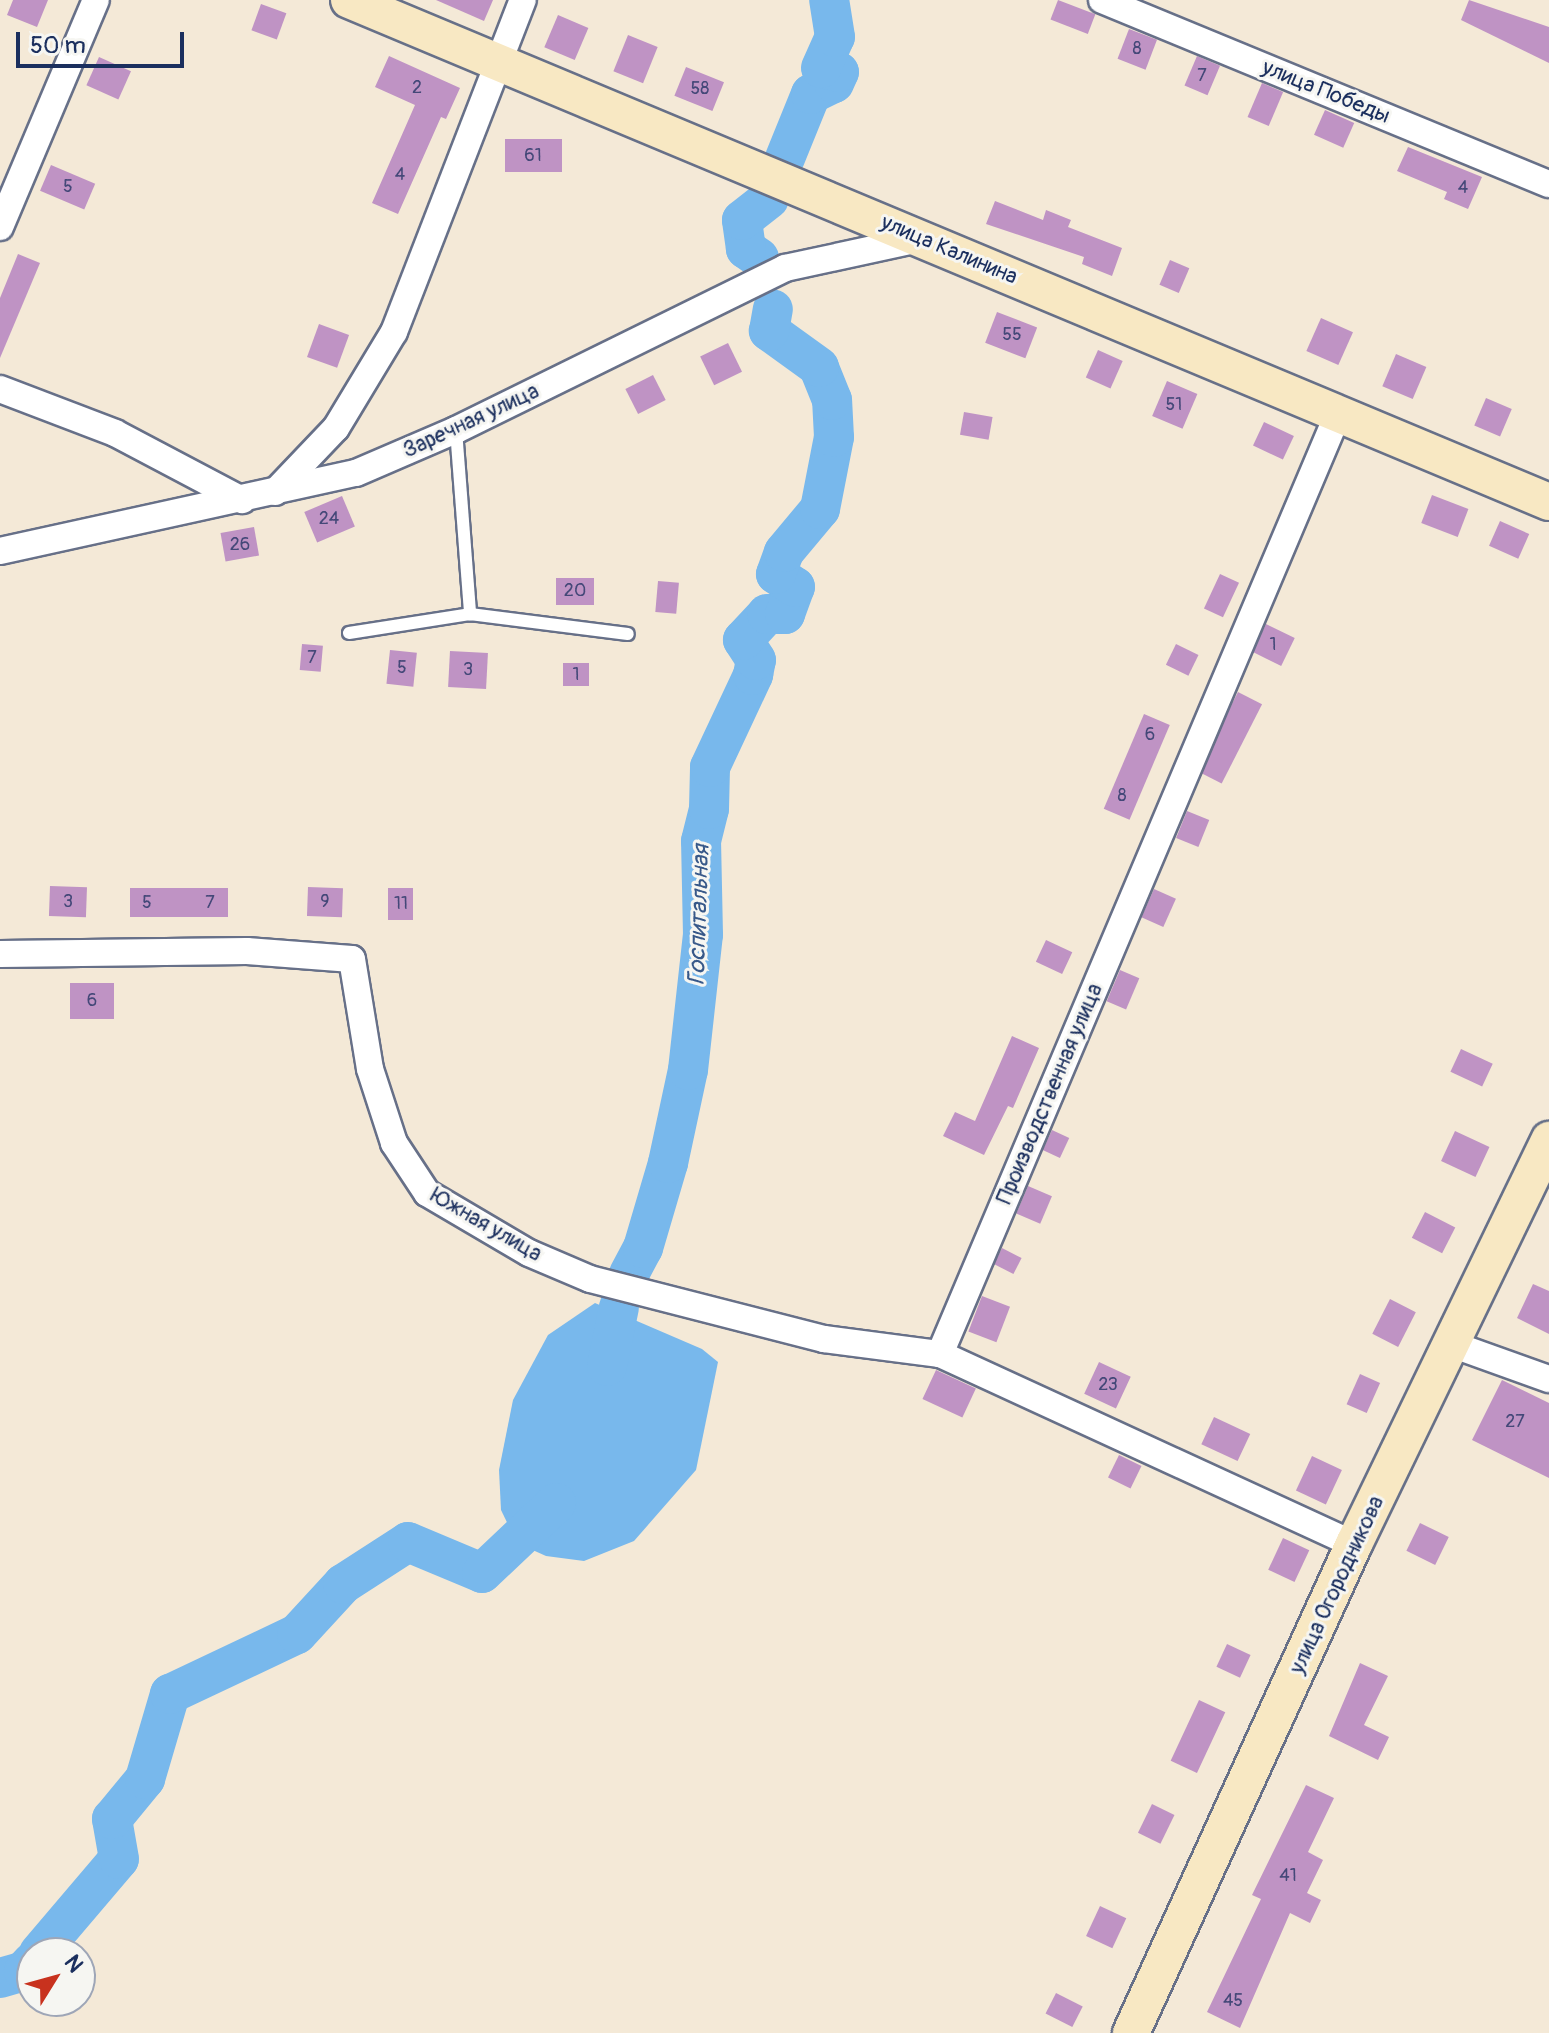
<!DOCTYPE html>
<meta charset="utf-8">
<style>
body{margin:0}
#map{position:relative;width:1549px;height:2033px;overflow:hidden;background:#f4e9d7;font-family:Pangolin,sans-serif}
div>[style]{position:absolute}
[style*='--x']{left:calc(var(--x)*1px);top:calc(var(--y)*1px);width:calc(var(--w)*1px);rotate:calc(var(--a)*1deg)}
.water>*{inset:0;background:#78b8ec}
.river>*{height:40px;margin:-20px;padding:0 20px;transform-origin:20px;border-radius:20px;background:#78b8ec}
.building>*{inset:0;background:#bf93c4;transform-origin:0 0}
.roads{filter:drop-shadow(2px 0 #677088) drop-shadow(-2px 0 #677088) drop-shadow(0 2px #677088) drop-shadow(0 -2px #677088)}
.lane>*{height:12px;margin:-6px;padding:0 6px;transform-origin:6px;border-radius:6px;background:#fff}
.street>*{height:26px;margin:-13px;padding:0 13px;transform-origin:13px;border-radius:13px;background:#fff}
.secondary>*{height:36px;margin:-18px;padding:0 18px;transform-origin:18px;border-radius:18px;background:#f8e8c3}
span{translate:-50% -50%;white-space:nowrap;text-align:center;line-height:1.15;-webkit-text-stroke:6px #f6f6f2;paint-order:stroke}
.number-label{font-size:18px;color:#444878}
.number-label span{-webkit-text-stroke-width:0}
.street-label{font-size:22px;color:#1b2f5e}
.water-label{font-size:24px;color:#375889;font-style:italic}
.north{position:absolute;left:16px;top:1937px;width:80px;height:80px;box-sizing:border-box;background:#f6f6f2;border:2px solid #9ea6b7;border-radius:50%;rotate:53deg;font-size:22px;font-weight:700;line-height:32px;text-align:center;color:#1b2f5e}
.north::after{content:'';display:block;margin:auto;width:28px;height:36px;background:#c8321e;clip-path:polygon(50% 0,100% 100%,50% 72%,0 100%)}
.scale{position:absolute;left:16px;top:32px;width:168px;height:36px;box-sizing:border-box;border:4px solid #1b2f5e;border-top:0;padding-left:10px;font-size:24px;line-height:28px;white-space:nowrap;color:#1b2f5e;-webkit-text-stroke:6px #f6f6f2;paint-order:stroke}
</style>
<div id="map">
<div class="water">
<div style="clip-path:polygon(595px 1303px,702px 1349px,718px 1362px,696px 1470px,634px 1541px,584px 1561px,546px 1556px,517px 1543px,501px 1510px,499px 1470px,513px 1400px,548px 1335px)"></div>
</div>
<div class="river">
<div style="--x:785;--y:158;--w:69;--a:-67.9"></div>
<div style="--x:811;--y:94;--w:25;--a:-26"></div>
<div style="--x:834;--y:83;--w:12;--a:-66"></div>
<div style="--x:839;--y:72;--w:18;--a:-167"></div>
<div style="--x:821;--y:68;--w:34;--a:-66"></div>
<div style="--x:835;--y:37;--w:37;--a:-99"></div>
<div style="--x:759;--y:258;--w:16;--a:-145"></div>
<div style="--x:746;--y:249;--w:29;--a:-98"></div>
<div style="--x:742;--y:220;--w:34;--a:-38"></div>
<div style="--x:629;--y:1274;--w:30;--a:-62"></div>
<div style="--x:643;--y:1248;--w:89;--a:-73.6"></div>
<div style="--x:668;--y:1163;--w:95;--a:-77.9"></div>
<div style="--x:688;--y:1070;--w:136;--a:-83.7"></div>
<div style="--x:703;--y:935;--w:94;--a:-91.2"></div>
<div style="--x:701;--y:841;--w:33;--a:-76"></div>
<div style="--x:709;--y:809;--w:42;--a:-88.6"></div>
<div style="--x:710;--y:767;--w:102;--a:-64.9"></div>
<div style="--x:753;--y:675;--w:15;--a:-79"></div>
<div style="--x:756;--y:660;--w:24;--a:-123"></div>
<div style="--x:743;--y:640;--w:35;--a:-47"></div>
<div style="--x:767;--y:614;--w:18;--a:0"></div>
<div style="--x:785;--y:614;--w:29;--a:-70"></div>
<div style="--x:795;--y:587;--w:23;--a:-146"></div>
<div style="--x:776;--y:574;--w:23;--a:-70"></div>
<div style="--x:784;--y:552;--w:56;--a:-50.1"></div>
<div style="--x:820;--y:509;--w:73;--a:-79"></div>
<div style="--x:834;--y:437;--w:37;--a:-93"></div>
<div style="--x:832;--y:400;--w:35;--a:-112"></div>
<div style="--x:819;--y:367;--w:62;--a:-144.2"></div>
<div style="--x:769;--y:331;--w:22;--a:-80"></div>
<div style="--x:607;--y:1366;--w:60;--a:-78.5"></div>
<div style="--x:39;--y:1953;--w:123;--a:-49.6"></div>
<div style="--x:119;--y:1859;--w:41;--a:-99.9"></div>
<div style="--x:112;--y:1819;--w:52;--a:-50.5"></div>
<div style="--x:145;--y:1779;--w:89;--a:-73.6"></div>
<div style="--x:170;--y:1694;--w:140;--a:-25.3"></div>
<div style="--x:297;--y:1634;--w:68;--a:-47.4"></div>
<div style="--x:343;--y:1584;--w:77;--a:-32.9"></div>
<div style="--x:408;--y:1542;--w:80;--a:22.7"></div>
<div style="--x:482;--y:1573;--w:102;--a:-43.4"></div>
<div style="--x:0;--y:1978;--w:25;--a:-16"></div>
<div style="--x:24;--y:1971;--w:12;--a:-48"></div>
</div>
<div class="building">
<div style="clip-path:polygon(13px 0,48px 0,37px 27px,7px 15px)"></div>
<div style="clip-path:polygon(436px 0,493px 0,484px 21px)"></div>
<div style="left:1058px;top:0;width:40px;height:21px;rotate:21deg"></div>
<div style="clip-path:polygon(1469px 0,1549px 27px,1549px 63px,1461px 20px)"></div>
<div style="left:261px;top:4px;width:27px;height:28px;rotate:20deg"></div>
<div style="left:558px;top:15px;width:33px;height:35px;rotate:23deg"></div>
<div style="left:1129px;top:29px;width:30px;height:32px;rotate:21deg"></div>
<div style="left:628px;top:35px;width:32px;height:39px;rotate:22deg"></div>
<div style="clip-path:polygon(389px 56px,460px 88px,446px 119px,441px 117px,398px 214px,372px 203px,415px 105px,375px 87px)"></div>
<div style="left:1197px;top:56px;width:25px;height:32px;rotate:23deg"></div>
<div style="left:99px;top:57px;width:35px;height:31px;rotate:24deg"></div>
<div style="left:686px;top:67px;width:41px;height:31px;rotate:22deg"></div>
<div style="left:1262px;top:83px;width:23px;height:37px;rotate:23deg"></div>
<div style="left:1325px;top:110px;width:32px;height:27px;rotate:24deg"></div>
<div style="left:505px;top:139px;width:57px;height:33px"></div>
<div style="clip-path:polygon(1408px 147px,1482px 177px,1468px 209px,1444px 199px,1447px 192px,1397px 171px)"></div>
<div style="left:51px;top:165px;width:48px;height:28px;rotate:23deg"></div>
<div style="clip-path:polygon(995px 201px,1043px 220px,1046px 210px,1071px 220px,1068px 227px,1122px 248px,1112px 276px,1082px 264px,1084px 257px,986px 224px)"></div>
<div style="clip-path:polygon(18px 254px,40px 263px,0 358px,0 298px)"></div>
<div style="left:1170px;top:260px;width:21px;height:27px;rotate:23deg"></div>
<div style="left:997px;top:312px;width:43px;height:33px;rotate:21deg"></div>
<div style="left:1321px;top:318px;width:35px;height:36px;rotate:24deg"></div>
<div style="left:319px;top:324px;width:32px;height:35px;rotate:20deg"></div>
<div style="left:728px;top:343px;width:32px;height:31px;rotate:64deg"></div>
<div style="left:1098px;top:350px;width:27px;height:30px;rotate:24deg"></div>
<div style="left:1396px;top:354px;width:33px;height:35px;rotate:23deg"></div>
<div style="left:653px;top:375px;width:28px;height:31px;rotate:63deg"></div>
<div style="left:1167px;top:381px;width:33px;height:38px;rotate:23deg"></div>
<div style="left:1486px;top:398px;width:28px;height:30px;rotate:23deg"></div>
<div style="left:964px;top:412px;width:29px;height:23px;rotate:10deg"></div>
<div style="left:1264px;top:422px;width:33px;height:26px;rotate:25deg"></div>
<div style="left:1432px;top:495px;width:39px;height:30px;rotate:21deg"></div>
<div style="left:342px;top:496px;width:33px;height:41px;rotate:67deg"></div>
<div style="left:1500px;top:521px;width:32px;height:27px;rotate:24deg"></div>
<div style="left:254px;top:527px;width:29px;height:34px;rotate:80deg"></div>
<div style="left:1220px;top:574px;width:21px;height:38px;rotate:25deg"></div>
<div style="left:556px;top:578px;width:38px;height:27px"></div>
<div style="left:658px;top:581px;width:21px;height:31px;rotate:5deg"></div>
<div style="left:1266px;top:624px;width:32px;height:31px;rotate:26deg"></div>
<div style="left:302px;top:644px;width:21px;height:26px;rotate:5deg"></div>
<div style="left:1176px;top:644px;width:25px;height:23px;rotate:26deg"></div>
<div style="left:390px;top:650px;width:27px;height:34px;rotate:6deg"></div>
<div style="left:450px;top:651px;width:38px;height:36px;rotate:3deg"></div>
<div style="left:563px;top:663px;width:26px;height:23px"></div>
<div style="left:1238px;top:692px;width:27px;height:89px;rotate:27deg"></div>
<div style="left:1144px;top:714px;width:28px;height:103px;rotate:23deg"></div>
<div style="left:1187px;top:811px;width:24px;height:29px;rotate:22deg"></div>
<div style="left:50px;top:886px;width:37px;height:30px;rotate:2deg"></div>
<div style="left:308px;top:887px;width:35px;height:29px;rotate:2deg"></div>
<div style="left:130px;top:888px;width:98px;height:29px"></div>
<div style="left:388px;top:888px;width:25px;height:32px"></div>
<div style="left:1154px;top:889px;width:24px;height:31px;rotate:24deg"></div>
<div style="left:1046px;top:940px;width:29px;height:24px;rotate:25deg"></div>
<div style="left:1120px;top:970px;width:21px;height:34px;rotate:23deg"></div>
<div style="left:70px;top:983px;width:44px;height:36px"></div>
<div style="clip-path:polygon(1012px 1036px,1039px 1048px,1013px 1108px,1008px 1106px,984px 1155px,943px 1136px,955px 1112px,975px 1121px)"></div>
<div style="left:1461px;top:1049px;width:35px;height:25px;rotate:25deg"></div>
<div style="left:1052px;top:1130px;width:19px;height:22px;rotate:25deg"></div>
<div style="left:1455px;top:1131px;width:38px;height:33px;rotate:25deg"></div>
<div style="left:1028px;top:1186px;width:26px;height:30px;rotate:23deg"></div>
<div style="left:1425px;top:1212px;width:34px;height:29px;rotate:27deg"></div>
<div style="left:1002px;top:1248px;width:22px;height:18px;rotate:27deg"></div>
<div style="clip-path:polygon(1533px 1284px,1549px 1291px,1549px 1334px,1517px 1318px)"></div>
<div style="left:982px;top:1296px;width:30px;height:38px;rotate:21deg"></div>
<div style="left:1390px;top:1299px;width:29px;height:39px;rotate:27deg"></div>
<div style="left:1099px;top:1362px;width:35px;height:35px;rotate:25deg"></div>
<div style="left:936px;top:1370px;width:44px;height:32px;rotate:25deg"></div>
<div style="left:1360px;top:1374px;width:22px;height:33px;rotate:24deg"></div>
<div style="clip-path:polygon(1502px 1380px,1549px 1403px,1549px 1478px,1472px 1440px)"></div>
<div style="left:1214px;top:1417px;width:40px;height:30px;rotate:25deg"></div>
<div style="left:1119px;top:1455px;width:25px;height:25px;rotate:26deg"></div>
<div style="left:1312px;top:1456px;width:33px;height:38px;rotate:25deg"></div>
<div style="left:1420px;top:1523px;width:32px;height:31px;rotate:26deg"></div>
<div style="left:1283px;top:1538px;width:29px;height:35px;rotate:25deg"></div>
<div style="left:1227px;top:1644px;width:26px;height:25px;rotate:25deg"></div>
<div style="clip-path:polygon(1360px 1663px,1388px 1676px,1364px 1725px,1389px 1737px,1378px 1760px,1329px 1736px)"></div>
<div style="left:1199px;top:1700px;width:29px;height:67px;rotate:25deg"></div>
<div style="clip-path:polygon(1306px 1785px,1334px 1798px,1308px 1852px,1323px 1860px,1307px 1893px,1321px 1900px,1310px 1923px,1290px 1913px,1240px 2028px,1207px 2012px,1261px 1899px,1252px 1895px)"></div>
<div style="left:1152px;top:1804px;width:25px;height:32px;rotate:26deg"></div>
<div style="left:1100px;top:1906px;width:29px;height:33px;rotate:25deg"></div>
<div style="left:1056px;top:1993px;width:30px;height:23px;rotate:27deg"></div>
</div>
<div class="roads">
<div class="lane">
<div style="--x:456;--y:430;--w:185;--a:85.6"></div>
<div style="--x:349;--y:633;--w:122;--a:-8.9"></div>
<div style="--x:470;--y:614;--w:159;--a:7.2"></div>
</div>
<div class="street">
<div style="--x:1102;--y:0;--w:483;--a:22.4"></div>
<div style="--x:0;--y:227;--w:246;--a:-67.1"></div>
<div style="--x:0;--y:389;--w:123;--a:20.9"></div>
<div style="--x:115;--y:433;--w:144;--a:27.8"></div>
<div style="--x:1338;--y:414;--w:1021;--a:112.95"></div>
<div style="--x:940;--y:1354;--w:456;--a:24.7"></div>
<div style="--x:275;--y:492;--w:88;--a:-46.4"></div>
<div style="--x:336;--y:428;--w:112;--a:-58.9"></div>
<div style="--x:394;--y:332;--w:356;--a:-68.8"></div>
<div style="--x:0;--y:551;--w:364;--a:-12.4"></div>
<div style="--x:356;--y:473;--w:109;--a:-23.3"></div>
<div style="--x:456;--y:430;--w:367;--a:-26.2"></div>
<div style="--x:785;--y:268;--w:137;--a:-12.2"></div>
<div style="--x:0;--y:954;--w:247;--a:-0.7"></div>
<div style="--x:247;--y:951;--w:105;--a:4.4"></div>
<div style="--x:352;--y:959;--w:111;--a:80.7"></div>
<div style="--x:370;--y:1069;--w:78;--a:72"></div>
<div style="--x:394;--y:1143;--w:60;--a:56.6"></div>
<div style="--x:427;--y:1193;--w:118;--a:30.5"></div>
<div style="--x:529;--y:1253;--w:66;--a:23.1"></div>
<div style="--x:590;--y:1279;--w:242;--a:14.4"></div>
<div style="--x:824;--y:1339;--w:117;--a:7.4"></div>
<div style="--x:1451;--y:1344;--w:104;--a:19.7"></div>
</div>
<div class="secondary">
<div style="--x:349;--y:0;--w:1301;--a:22.7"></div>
<div style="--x:1131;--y:2033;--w:537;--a:-65.49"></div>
<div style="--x:1354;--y:1544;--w:449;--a:-64.2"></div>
</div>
</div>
<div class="number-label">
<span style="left:1137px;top:49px">8</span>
<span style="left:1202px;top:76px">7</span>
<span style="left:417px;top:88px">2</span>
<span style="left:700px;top:89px">58</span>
<span style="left:533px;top:156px">61</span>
<span style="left:400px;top:175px">4</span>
<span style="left:68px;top:187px">5</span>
<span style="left:1463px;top:188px">4</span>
<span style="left:1012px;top:335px">55</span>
<span style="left:1174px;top:405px">51</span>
<span style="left:329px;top:519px">24</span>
<span style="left:240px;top:545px">26</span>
<span style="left:575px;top:591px">20</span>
<span style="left:1273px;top:645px">1</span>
<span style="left:312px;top:658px">7</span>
<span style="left:402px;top:668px">5</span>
<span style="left:468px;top:670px">3</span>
<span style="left:576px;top:675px">1</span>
<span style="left:1150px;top:735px">6</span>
<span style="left:1122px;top:796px">8</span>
<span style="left:68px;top:902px">3</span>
<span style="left:325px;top:902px">9</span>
<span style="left:147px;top:903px">5</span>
<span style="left:210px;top:903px">7</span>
<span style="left:401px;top:904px">11</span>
<span style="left:92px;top:1001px">6</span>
<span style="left:1108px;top:1385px">23</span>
<span style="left:1515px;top:1422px">27</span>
<span style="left:1288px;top:1876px">41</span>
<span style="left:1233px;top:2001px">45</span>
</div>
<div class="street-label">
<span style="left:1326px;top:92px;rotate:22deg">улица Победы</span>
<span style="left:949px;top:250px;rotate:23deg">улица Калинина</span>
<span style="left:471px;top:421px;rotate:-25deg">Заречная улица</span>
<span style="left:1050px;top:1094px;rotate:-67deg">Производственная улица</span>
<span style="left:486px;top:1225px;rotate:30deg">Южная улица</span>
<span style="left:1337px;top:1585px;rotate:-65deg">улица Огородникова</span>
</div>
<div class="water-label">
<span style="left:699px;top:915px;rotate:-88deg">Госпитальная</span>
</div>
<div class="north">N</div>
<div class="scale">50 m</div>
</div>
